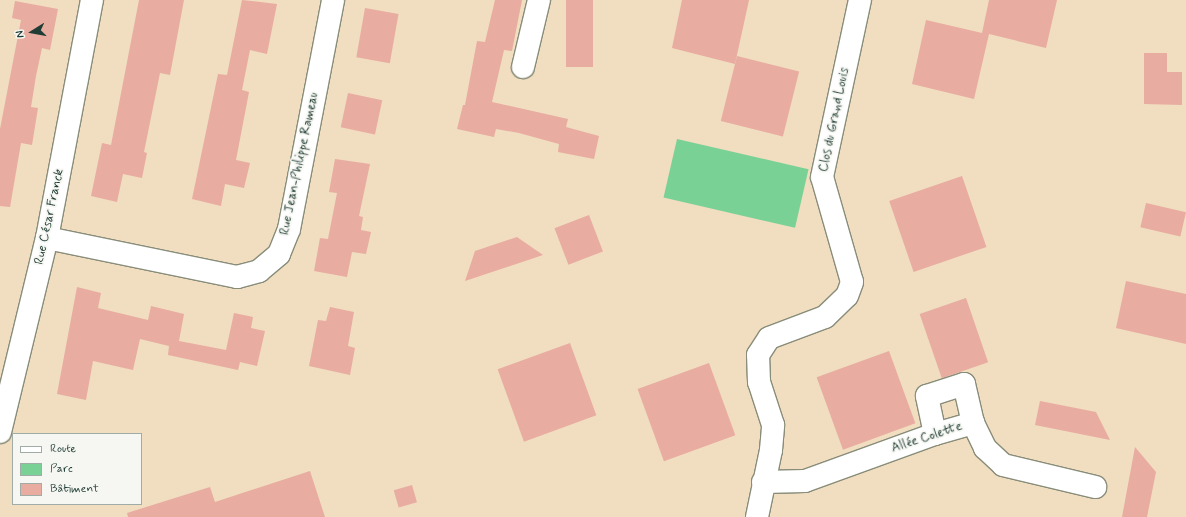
<!DOCTYPE html>
<meta charset="utf-8">
<style>
body{margin:0}
#map{position:relative;width:1186px;height:517px;overflow:hidden;background:#f1ddbf;font-family:Mynerve,sans-serif}
div>[style]{position:absolute}
[style*='--x']{left:calc(var(--x)*1px);top:calc(var(--y)*1px);width:calc(var(--w)*1px);rotate:calc(var(--a)*1deg)}
.green>*{inset:0;background:#7ad196;transform-origin:0 0}
.building>*{inset:0;background:#e8aca1;transform-origin:0 0}
.roads{filter:drop-shadow(1px 0 #888d7a) drop-shadow(-1px 0 #888d7a) drop-shadow(0 1px #888d7a) drop-shadow(0 -1px #888d7a)}
.minor>*{height:22px;margin:-11px;padding:0 11px;transform-origin:11px;border-radius:11px;background:#fff}
span{translate:-50% -50%;white-space:nowrap;text-align:center;line-height:1.15;-webkit-text-stroke:3.5px #f6f6f2;paint-order:stroke}
.street-label{font-size:13px;color:#1f3d34}
.legend{position:absolute;left:12px;top:433px;width:130px;height:72px;box-sizing:border-box;background:#f6f6f2;border:1px solid #a0aca6;margin:0;padding:5px 7px;list-style:none;font-size:12px;color:#1f3d34}
.legend li{display:flex;align-items:center;gap:8px;height:20px}
.legend b{width:20px;border:1px solid #a0aca6}
.north{position:absolute;left:12px;top:12px;width:40px;height:40px;-webkit-text-stroke:3px #f6f6f2;paint-order:stroke;rotate:259deg;font-size:11px;font-weight:700;line-height:16px;text-align:center;color:#1f3d34}
.north::after{content:'';display:block;margin:auto;width:14px;height:18px;background:#1f3d34;clip-path:polygon(50% 0,100% 100%,50% 72%,0 100%)}
</style>
<div id="map">
<div class="green">
<div style="left:677px;top:139px;width:135px;height:60px;rotate:13deg"></div>
</div>
<div class="building">
<div style="clip-path:polygon(139px 0,184px 0,170px 75px,160px 73px,144px 152px,147px 153px,142px 178px,123px 174px,117px 202px,91px 196px,102px 143px,111px 145px)"></div>
<div style="clip-path:polygon(242px 0,277px 4px,267px 54px,250px 50px,242px 90px,249px 92px,236px 160px,250px 163px,244px 188px,225px 184px,221px 206px,192px 199px,218px 74px,227px 75px)"></div>
<div style="clip-path:polygon(495px 0,522px 0,512px 51px,504px 50px,492px 102px,568px 119px,566px 127px,599px 136px,594px 159px,558px 152px,559px 144px,519px 133px,496px 129px,494px 137px,457px 129px,463px 105px,465px 105px,477px 41px,485px 42px)"></div>
<div style="left:566px;top:0;width:27px;height:67px"></div>
<div style="clip-path:polygon(682px 0,749px 0,735px 64px,672px 48px)"></div>
<div style="clip-path:polygon(989px 0,1057px 0,1046px 48px,989px 34px,974px 99px,912px 84px,926px 20px,982px 33px)"></div>
<div style="clip-path:polygon(15px 1px,58px 9px,50px 50px,42px 48px,36px 76px,31px 107px,38px 108px,32px 145px,21px 143px,10px 207px,0 206px,0 129px,21px 20px,12px 18px)"></div>
<div style="left:365px;top:8px;width:34px;height:50px;rotate:10deg"></div>
<div style="clip-path:polygon(1144px 53px,1167px 53px,1167px 72px,1182px 72px,1182px 105px,1144px 104px)"></div>
<div style="left:737px;top:56px;width:64px;height:67px;rotate:14deg"></div>
<div style="left:348px;top:93px;width:35px;height:35px;rotate:12deg"></div>
<div style="clip-path:polygon(335px 159px,370px 164px,359px 216px,363px 217px,361px 230px,371px 232px,366px 254px,352px 252px,347px 277px,314px 271px,320px 238px,328px 239px,337px 193px,329px 192px)"></div>
<div style="left:962px;top:176px;width:75px;height:77px;rotate:71deg"></div>
<div style="left:1146px;top:203px;width:41px;height:25px;rotate:13deg"></div>
<div style="left:589px;top:215px;width:39px;height:37px;rotate:69deg"></div>
<div style="clip-path:polygon(517px 237px,543px 255px,465px 281px,475px 251px)"></div>
<div style="clip-path:polygon(1126px 281px,1186px 294px,1186px 344px,1116px 328px)"></div>
<div style="clip-path:polygon(77px 287px,101px 293px,98px 308px,148px 320px,151px 306px,184px 314px,179px 341px,226px 350px,234px 313px,253px 317px,251px 328px,265px 331px,257px 366px,240px 362px,238px 370px,168px 355px,169px 346px,140px 339px,133px 370px,93px 361px,86px 400px,57px 394px)"></div>
<div style="left:966px;top:298px;width:68px;height:49px;rotate:71deg"></div>
<div style="clip-path:polygon(330px 307px,354px 312px,348px 346px,355px 348px,350px 375px,309px 366px,318px 320px,326px 321px)"></div>
<div style="left:570px;top:343px;width:77px;height:77px;rotate:70deg"></div>
<div style="left:889px;top:351px;width:77px;height:77px;rotate:70deg"></div>
<div style="left:709px;top:363px;width:77px;height:76px;rotate:70deg"></div>
<div style="clip-path:polygon(1040px 401px,1096px 412px,1110px 440px,1035px 425px)"></div>
<div style="clip-path:polygon(1135px 447px,1156px 472px,1147px 517px,1122px 517px)"></div>
<div style="clip-path:polygon(310px 471px,325px 517px,128px 517px,127px 513px,210px 487px,215px 502px)"></div>
<div style="left:412px;top:485px;width:18px;height:19px;rotate:74deg"></div>
</div>
<div class="roads">
<div class="minor">
<div style="--x:523;--y:67;--w:69;--a:-76.6"></div>
<div style="--x:47;--y:238;--w:194;--a:11.6"></div>
<div style="--x:237;--y:277;--w:23;--a:-15"></div>
<div style="--x:259;--y:271;--w:26;--a:-40"></div>
<div style="--x:279;--y:254;--w:27;--a:-68"></div>
<div style="--x:289;--y:229;--w:233;--a:-79.1"></div>
<div style="--x:0;--y:432;--w:200;--a:-76.4"></div>
<div style="--x:47;--y:238;--w:242;--a:-79.3"></div>
<div style="--x:935;--y:434;--w:39;--a:-102"></div>
<div style="--x:927;--y:396;--w:39;--a:-18"></div>
<div style="--x:964;--y:384;--w:40;--a:77"></div>
<div style="--x:763;--y:482;--w:42;--a:-1.4"></div>
<div style="--x:805;--y:481;--w:138;--a:-19.9"></div>
<div style="--x:935;--y:434;--w:40;--a:-16"></div>
<div style="--x:973;--y:423;--w:28;--a:64"></div>
<div style="--x:985;--y:448;--w:25;--a:43"></div>
<div style="--x:1003;--y:465;--w:95;--a:13.4"></div>
<div style="--x:757;--y:517;--w:68;--a:-78.2"></div>
<div style="--x:771;--y:450;--w:25;--a:-85"></div>
<div style="--x:773;--y:425;--w:45;--a:-108"></div>
<div style="--x:759;--y:382;--w:27;--a:-92"></div>
<div style="--x:758;--y:355;--w:20;--a:-57"></div>
<div style="--x:769;--y:338;--w:60;--a:-20.6"></div>
<div style="--x:825;--y:317;--w:30;--a:-44"></div>
<div style="--x:847;--y:296;--w:15;--a:-70"></div>
<div style="--x:852;--y:282;--w:109;--a:-105.9"></div>
<div style="--x:822;--y:177;--w:181;--a:-77.9"></div>
</div>
</div>
<div class="street-label">
<span style="left:835px;top:120px;rotate:-78deg">Clos du Grand Louis</span>
<span style="left:300px;top:164px;rotate:-78deg">Rue Jean-Philippe Rameau</span>
<span style="left:50px;top:217px;rotate:-78deg">Rue César Franck</span>
<span style="left:927px;top:438px;rotate:-18deg">Allée Colette</span>
</div>
<ul class="legend">
<li><b style="height:5px;background:#fff"></b>Route</li>
<li><b style="height:11px;background:#7ad196"></b>Parc</li>
<li><b style="height:11px;background:#e8aca1"></b>Bâtiment</li>
</ul>
<div class="north">N</div>
</div>
